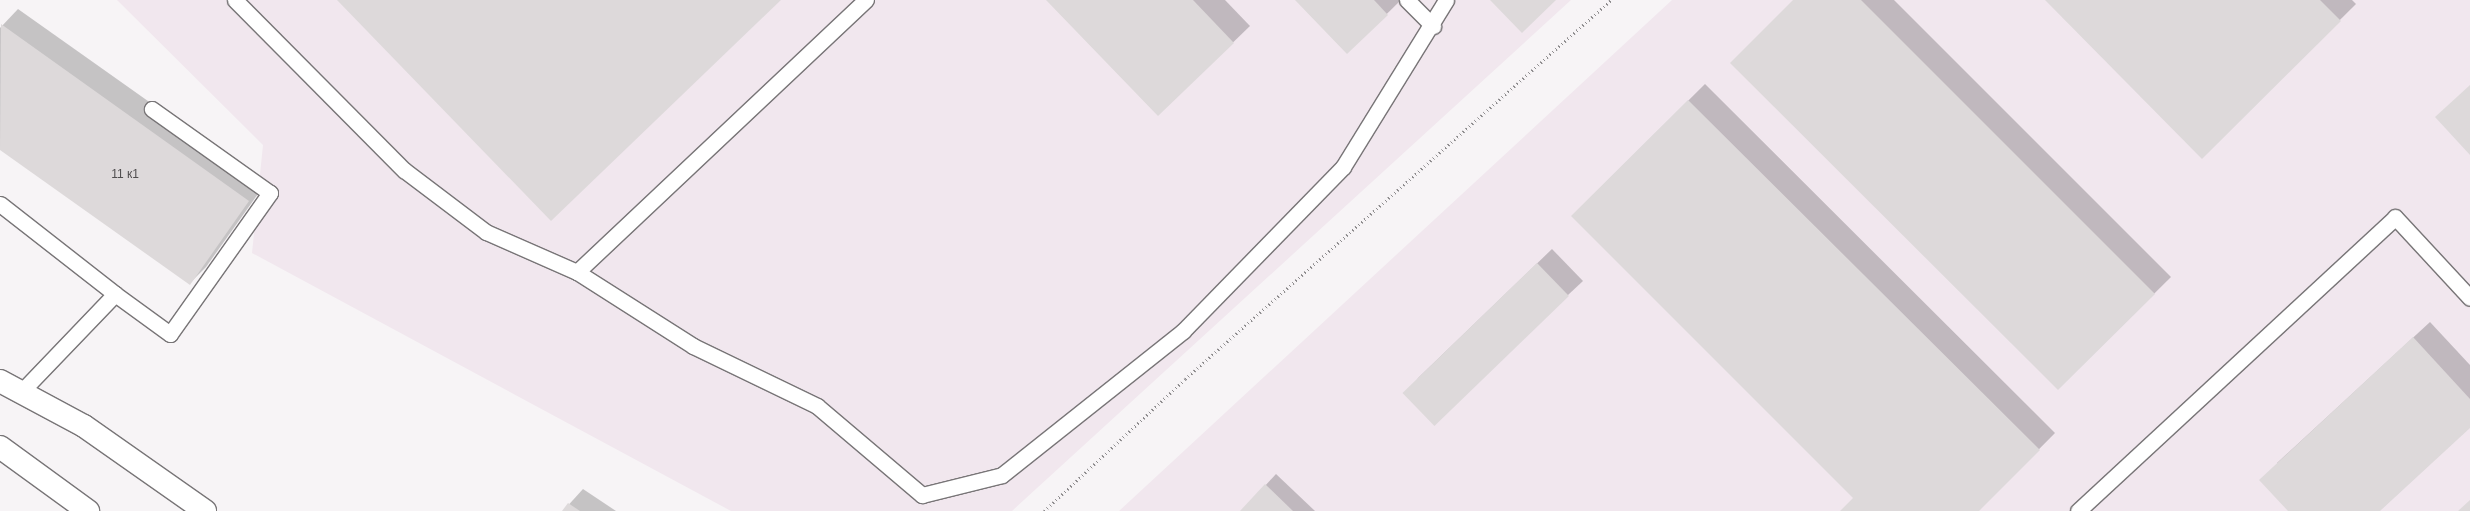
<!DOCTYPE html>
<meta charset="utf-8">
<style>
body{margin:0}
#map{position:relative;width:2470px;height:511px;overflow:hidden;background:#f7f4f6;font-family:Helvetica,sans-serif}
div>[style]{position:absolute}
[style*='--x']{left:calc(var(--x)*1px);top:calc(var(--y)*1px);width:calc(var(--w)*1px);rotate:calc(var(--a)*1deg)}
.built>*{inset:0;background:#f1e7ee}
.shadow>*{inset:0;background:#0003}
.building>*{inset:0;background:#ddd9da;transform-origin:0 0}
.path>*{height:2.5px;margin-top:-1.25px;transform-origin:0;background:repeating-linear-gradient(90deg,#8f8d8f 0 1px,transparent 0 4px)}
.roads{filter:drop-shadow(1px 0 #787577) drop-shadow(-1px 0 #787577) drop-shadow(0 1px #787577) drop-shadow(0 -1px #787577)}
.service>*{height:15px;margin:-7.5px;padding:0 7.5px;transform-origin:7.5px;border-radius:7.5px;background:#fff}
.tertiary>*{height:22px;margin:-11px;padding:0 11px;transform-origin:11px;border-radius:11px;background:#fff}
span{translate:-50% -50%;white-space:nowrap;text-align:center;line-height:1.15;-webkit-text-stroke:3px #f7f4f6;paint-order:stroke}
.number-label{font-size:12px;color:#504e4f}
.number-label span{-webkit-text-stroke-width:0}
</style>
<div id="map">
<div class="built">
<div style="clip-path:polygon(117px 0,1571px 0,1012px 511px,731px 511px,252px 253px,263px 145px)"></div>
<div style="clip-path:polygon(1672px 0,2470px 0,2470px 511px,1119px 511px)"></div>
</div>
<div class="shadow">
<div style="clip-path:polygon(1047px 0,1225px 0,1250px 26px,1158px 115px)"></div>
<div style="clip-path:polygon(1296px 0,1401px 0,1347px 53px)"></div>
<div style="clip-path:polygon(1794px 0,1894px 0,2171px 277px,2058px 389px)"></div>
<div style="clip-path:polygon(2046px 0,2352px 0,2356px 4px,2202px 157px)"></div>
<div style="clip-path:polygon(18px 9px,265px 184px,206px 267px,190px 283px,0 149px,0 28px)"></div>
<div style="clip-path:polygon(1705px 84px,2055px 433px,1978px 511px,1842px 511px,1854px 498px,1572px 216px)"></div>
<div style="clip-path:polygon(1552px 249px,1583px 281px,1568px 295px,1417px 379px)"></div>
<div style="clip-path:polygon(2430px 322px,2470px 365px,2470px 427px,2379px 511px,2290px 511px,2277px 463px)"></div>
<div style="clip-path:polygon(1276px 474px,1315px 511px,1242px 511px)"></div>
<div style="clip-path:polygon(583px 489px,616px 511px,563px 511px)"></div>
</div>
<div class="building">
<div style="clip-path:polygon(337px 0,781px 0,551px 221px)"></div>
<div style="clip-path:polygon(1046px 0,1193px 0,1234px 43px,1158px 116px)"></div>
<div style="clip-path:polygon(1295px 0,1374px 0,1388px 15px,1347px 54px)"></div>
<div style="clip-path:polygon(1490px 0,1556px 0,1522px 33px)"></div>
<div style="clip-path:polygon(1793px 0,1861px 0,2155px 294px,2058px 390px,1730px 63px)"></div>
<div style="clip-path:polygon(2045px 0,2320px 0,2341px 21px,2202px 159px)"></div>
<div style="clip-path:polygon(1px 24px,249px 201px,190px 285px,0 150px)"></div>
<div style="clip-path:polygon(2470px 85px,2470px 155px,2435px 117px)"></div>
<div style="clip-path:polygon(1688px 100px,2040px 450px,1979px 511px,1840px 511px,1853px 498px,1571px 216px)"></div>
<div style="left:1537px;top:263px;width:46px;height:187px;rotate:46deg"></div>
<div style="clip-path:polygon(2413px 337px,2470px 399px,2470px 428px,2380px 511px,2288px 511px,2259px 480px)"></div>
<div style="clip-path:polygon(1265px 484px,1293px 511px,1240px 511px)"></div>
<div style="clip-path:polygon(2470px 500px,2470px 511px,2458px 511px)"></div>
<div style="clip-path:polygon(568px 503px,580px 511px,562px 511px)"></div>
</div>
<div class="path">
<div style="--x:1044;--y:511;--w:193;--a:-43.1"></div>
<div style="--x:1185;--y:379;--w:570;--a:-41.66"></div>
</div>
<div class="roads">
<div class="service">
<div style="--x:235;--y:0;--w:240;--a:45.2"></div>
<div style="--x:404;--y:170;--w:103;--a:37.1"></div>
<div style="--x:486;--y:232;--w:99;--a:23.7"></div>
<div style="--x:577;--y:272;--w:397;--a:-43.3"></div>
<div style="--x:1407;--y:0;--w:37;--a:45"></div>
<div style="--x:0;--y:204;--w:146;--a:38"></div>
<div style="--x:115;--y:294;--w:137;--a:133.8"></div>
<div style="--x:577;--y:272;--w:138;--a:32.5"></div>
<div style="--x:693;--y:346;--w:138;--a:25.8"></div>
<div style="--x:817;--y:406;--w:138;--a:40.3"></div>
<div style="--x:922;--y:495;--w:82;--a:-14"></div>
<div style="--x:1002;--y:475;--w:231;--a:-38.5"></div>
<div style="--x:1183;--y:331;--w:229;--a:-45.7"></div>
<div style="--x:1343;--y:167;--w:196;--a:-58.3"></div>
<div style="--x:115;--y:294;--w:68;--a:36"></div>
<div style="--x:170;--y:334;--w:173;--a:-54.7"></div>
<div style="--x:270;--y:193;--w:145;--a:-144.6"></div>
<div style="--x:2078;--y:511;--w:432;--a:-42.8"></div>
<div style="--x:2395;--y:217;--w:110;--a:47.2"></div>
</div>
<div class="tertiary">
<div style="--x:0;--y:381;--w:95;--a:28.2"></div>
<div style="--x:84;--y:426;--w:148;--a:35.1"></div>
<div style="--x:0;--y:447;--w:109;--a:36"></div>
</div>
</div>
<div class="number-label">
<span style="left:125px;top:175px">11 к1</span>
</div>
</div>
